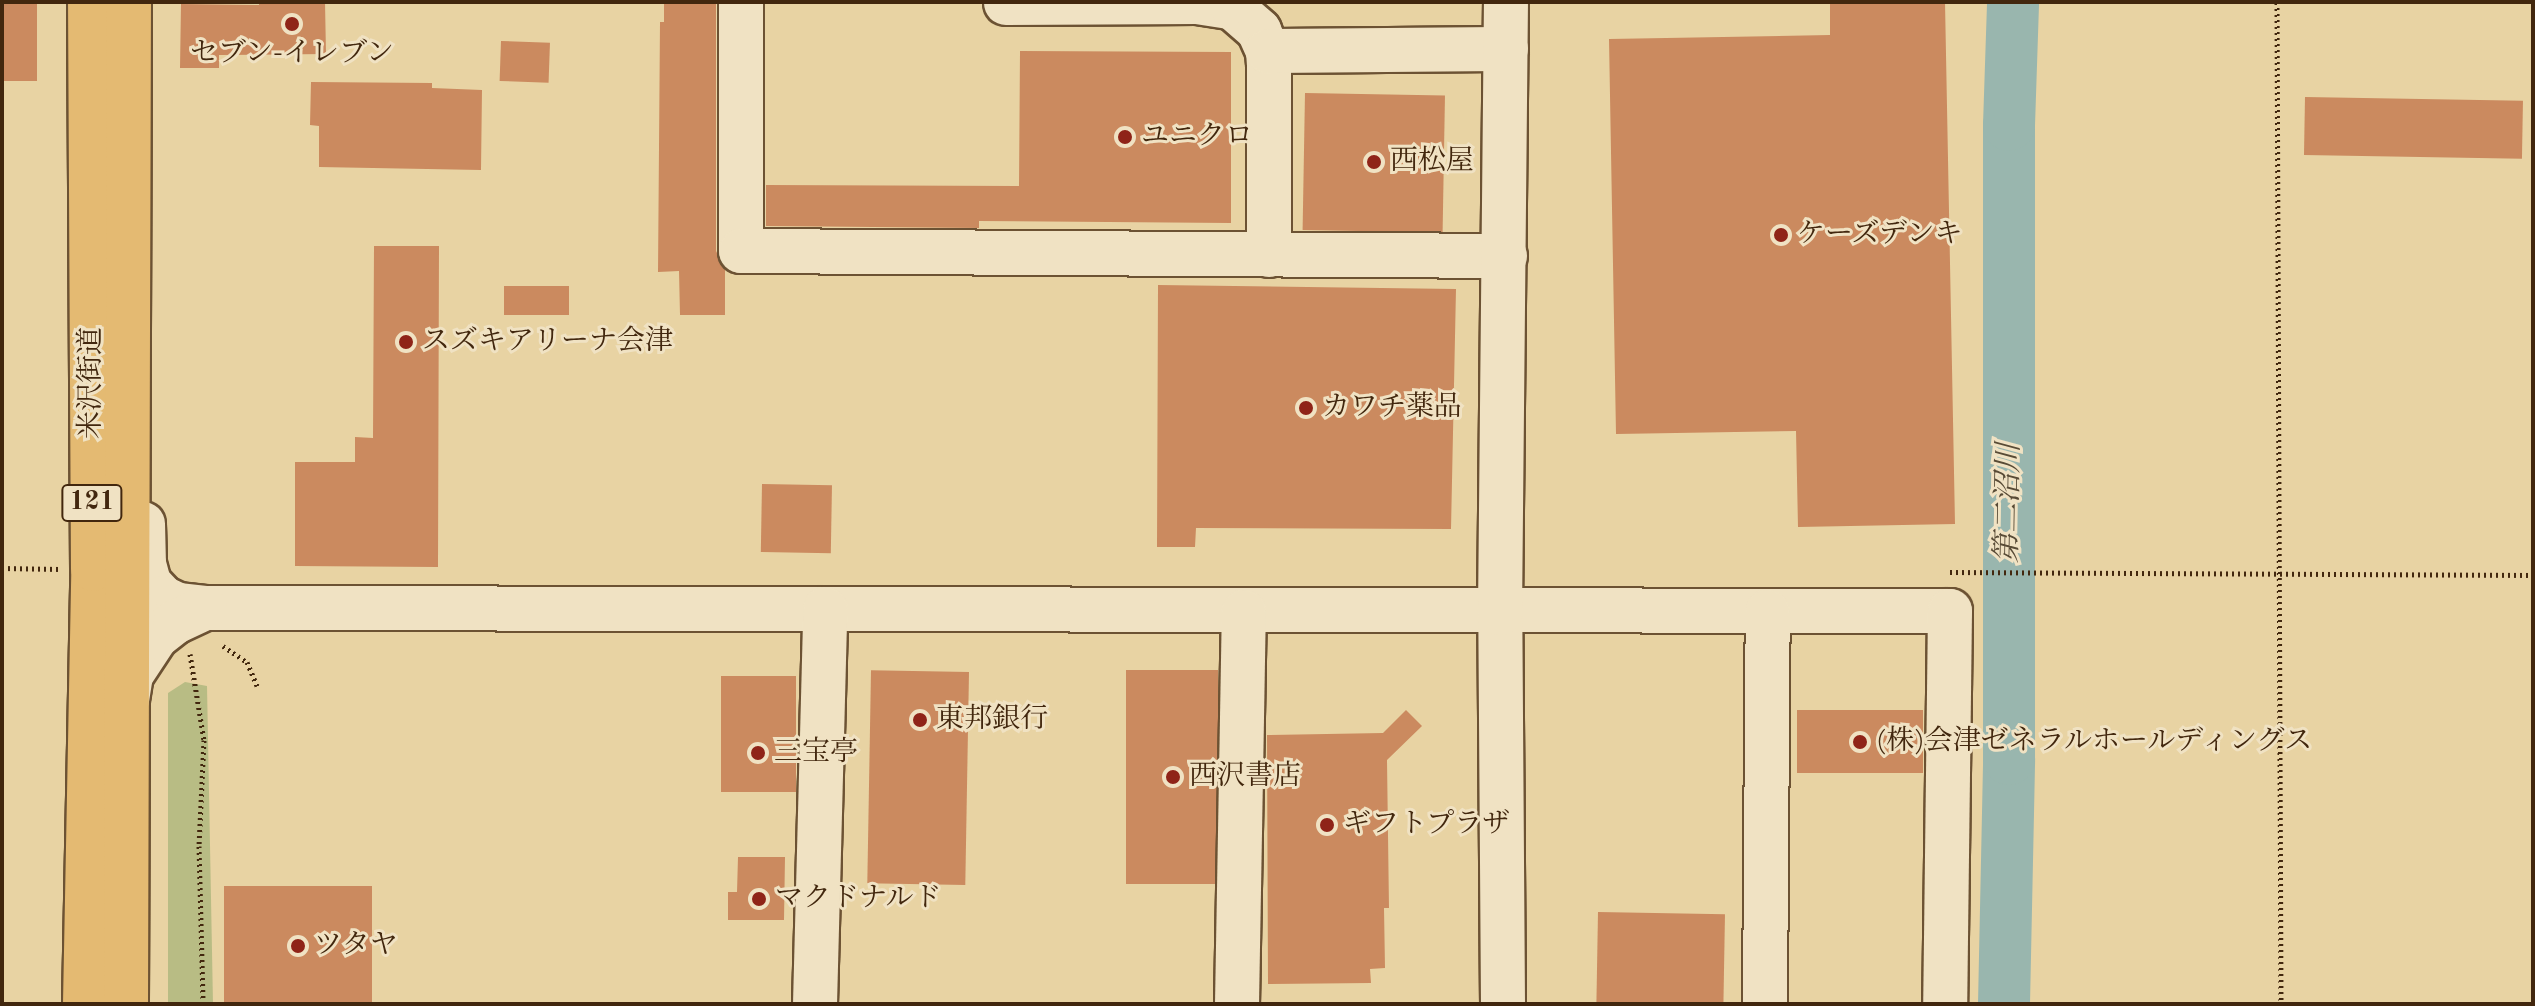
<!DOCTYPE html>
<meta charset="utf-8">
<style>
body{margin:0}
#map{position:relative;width:2535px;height:1006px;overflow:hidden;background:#e8d3a3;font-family:"Old Standard TT","Noto Serif JP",serif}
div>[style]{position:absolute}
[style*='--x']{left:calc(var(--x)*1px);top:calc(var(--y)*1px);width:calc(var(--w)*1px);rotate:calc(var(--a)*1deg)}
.green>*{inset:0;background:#b8bc84}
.river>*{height:52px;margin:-26px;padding:0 26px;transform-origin:26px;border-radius:26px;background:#99b6ae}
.building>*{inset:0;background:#cb8a5f;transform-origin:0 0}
.path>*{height:5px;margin-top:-2.5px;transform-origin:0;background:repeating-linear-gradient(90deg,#42270e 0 2px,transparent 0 6px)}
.roads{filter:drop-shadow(2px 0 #6c5233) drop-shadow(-2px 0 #6c5233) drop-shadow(0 2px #6c5233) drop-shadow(0 -2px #6c5233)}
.minor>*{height:44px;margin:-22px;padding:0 22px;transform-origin:22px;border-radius:22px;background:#f0e2c3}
.highway>*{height:44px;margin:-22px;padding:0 22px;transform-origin:22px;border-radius:22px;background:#e4ba72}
.dots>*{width:22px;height:22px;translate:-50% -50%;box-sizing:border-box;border:4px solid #f0e2c3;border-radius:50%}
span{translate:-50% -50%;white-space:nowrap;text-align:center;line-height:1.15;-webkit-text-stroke:6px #f0e2c3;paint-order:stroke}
.shield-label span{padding:2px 6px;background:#f0e2c3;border:2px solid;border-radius:6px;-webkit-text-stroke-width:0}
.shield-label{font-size:26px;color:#42270e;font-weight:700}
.poi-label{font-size:28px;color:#42270e}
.left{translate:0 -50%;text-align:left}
.street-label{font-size:28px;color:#42270e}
.water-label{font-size:30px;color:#584b36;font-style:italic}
.frame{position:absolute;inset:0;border:4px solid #42270e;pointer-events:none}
</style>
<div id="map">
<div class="green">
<div style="clip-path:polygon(185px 682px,207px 686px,213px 1004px,168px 1004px,168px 693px)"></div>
</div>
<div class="river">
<div style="--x:2004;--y:1004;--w:245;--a:-88.8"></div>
<div style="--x:2009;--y:759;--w:634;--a:-90"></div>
<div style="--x:2009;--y:125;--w:123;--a:-88.1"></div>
</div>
<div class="building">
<div style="left:2px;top:2px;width:35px;height:79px"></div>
<div style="clip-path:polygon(259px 2px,325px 2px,326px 54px,219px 55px,219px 68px,180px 68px,181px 4px,259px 5px)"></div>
<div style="clip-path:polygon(664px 2px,716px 2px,716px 251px,725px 269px,725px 315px,680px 315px,679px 271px,658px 272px,660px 22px,664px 22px)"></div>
<div style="clip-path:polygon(1830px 2px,1945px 2px,1955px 524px,1798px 527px,1796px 431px,1616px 434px,1609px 39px,1830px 35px)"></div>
<div style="left:501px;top:41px;width:49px;height:40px;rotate:2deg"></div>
<div style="clip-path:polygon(1020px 51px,1231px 52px,1231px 223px,979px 221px,979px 228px,766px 226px,766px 185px,1019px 186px)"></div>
<div style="clip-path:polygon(311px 82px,432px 83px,432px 88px,482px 90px,481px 170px,319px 167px,319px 126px,310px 125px)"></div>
<div style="left:1305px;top:93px;width:140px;height:137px;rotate:1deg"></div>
<div style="left:2305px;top:97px;width:218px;height:58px;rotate:1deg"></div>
<div style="clip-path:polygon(374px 246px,439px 246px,438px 567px,295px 566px,295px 462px,355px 462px,355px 437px,373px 438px)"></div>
<div style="clip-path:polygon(1158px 285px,1456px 289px,1451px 529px,1196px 528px,1195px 547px,1157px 547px)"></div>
<div style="left:504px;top:286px;width:65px;height:29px"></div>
<div style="left:762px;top:484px;width:70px;height:68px;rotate:1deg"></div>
<div style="left:1126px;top:670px;width:92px;height:214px"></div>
<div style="left:969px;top:672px;width:213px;height:98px;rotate:91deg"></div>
<div style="left:721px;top:676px;width:75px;height:116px"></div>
<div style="clip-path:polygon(1406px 710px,1422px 726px,1387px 760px,1389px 908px,1384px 908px,1385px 968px,1370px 969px,1371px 983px,1268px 984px,1267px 735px,1383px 733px)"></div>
<div style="left:1797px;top:710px;width:126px;height:63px"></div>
<div style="clip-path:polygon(738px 857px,785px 857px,784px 920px,728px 920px,728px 892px,737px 892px)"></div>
<div style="left:372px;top:886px;width:118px;height:148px;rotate:90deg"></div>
<div style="left:1598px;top:912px;width:127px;height:92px;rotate:1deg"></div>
</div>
<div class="path">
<div style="--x:2277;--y:2;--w:1002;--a:89.77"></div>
<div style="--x:2;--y:568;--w:58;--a:1"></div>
<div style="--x:1950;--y:572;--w:583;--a:0.29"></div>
<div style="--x:223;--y:646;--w:29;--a:34"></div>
<div style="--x:247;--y:662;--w:26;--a:67"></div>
<div style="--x:190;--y:654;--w:87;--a:80.8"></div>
<div style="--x:204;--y:740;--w:106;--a:92.7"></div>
<div style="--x:199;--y:846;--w:158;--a:88.5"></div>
</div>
<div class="roads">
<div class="minor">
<div style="--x:741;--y:2;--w:249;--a:90"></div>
<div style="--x:741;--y:251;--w:764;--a:0.37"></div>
<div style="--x:1006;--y:3;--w:191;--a:-0.3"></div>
<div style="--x:1197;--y:2;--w:36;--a:9"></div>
<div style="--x:1233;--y:8;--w:35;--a:41"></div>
<div style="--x:1259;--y:31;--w:22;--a:66"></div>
<div style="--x:1268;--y:51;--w:13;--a:86"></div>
<div style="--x:1269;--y:64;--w:191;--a:90"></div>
<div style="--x:1268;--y:51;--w:238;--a:-0.5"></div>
<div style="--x:143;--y:524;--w:40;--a:88.6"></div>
<div style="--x:144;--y:564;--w:20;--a:75"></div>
<div style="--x:149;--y:583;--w:21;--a:47"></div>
<div style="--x:163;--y:598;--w:17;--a:25"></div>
<div style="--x:178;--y:605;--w:27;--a:6"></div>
<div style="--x:205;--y:608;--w:1745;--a:0.1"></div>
<div style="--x:1950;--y:611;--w:393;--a:90.7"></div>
<div style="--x:127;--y:700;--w:25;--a:-81"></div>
<div style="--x:131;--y:675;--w:45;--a:-56.7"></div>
<div style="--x:156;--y:637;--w:24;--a:-38"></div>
<div style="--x:175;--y:622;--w:33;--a:-25"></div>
<div style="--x:815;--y:1004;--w:395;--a:-88.5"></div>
<div style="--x:1237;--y:1004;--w:392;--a:-89"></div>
<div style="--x:1503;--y:1004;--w:391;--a:-90.4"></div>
<div style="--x:1500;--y:613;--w:611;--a:-89.44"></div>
<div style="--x:1765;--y:1004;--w:392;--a:-89.6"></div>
</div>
<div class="highway">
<div style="--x:85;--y:1004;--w:435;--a:-88.9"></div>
<div style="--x:93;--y:569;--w:567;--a:-90.3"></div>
<div style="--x:126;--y:1004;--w:1002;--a:-89.83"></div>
</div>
</div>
<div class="dots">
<div style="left:292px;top:24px;background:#8f2418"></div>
<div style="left:1125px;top:137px;background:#8f2418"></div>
<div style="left:1374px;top:162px;background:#8f2418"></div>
<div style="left:1781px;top:235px;background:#8f2418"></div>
<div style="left:406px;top:342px;background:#8f2418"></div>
<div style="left:1306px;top:408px;background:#8f2418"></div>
<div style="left:920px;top:720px;background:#8f2418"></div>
<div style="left:1860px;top:742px;background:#8f2418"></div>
<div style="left:758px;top:753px;background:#8f2418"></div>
<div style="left:1173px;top:777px;background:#8f2418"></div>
<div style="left:1327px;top:825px;background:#8f2418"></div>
<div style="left:759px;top:899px;background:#8f2418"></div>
<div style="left:298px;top:946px;background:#8f2418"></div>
</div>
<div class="shield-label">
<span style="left:92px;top:503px">121</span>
</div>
<div class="poi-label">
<span style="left:292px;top:54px">セブン-イレブン</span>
<span class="left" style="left:1141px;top:137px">ユニクロ</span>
<span class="left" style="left:1390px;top:162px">西松屋</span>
<span class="left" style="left:1797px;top:235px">ケーズデンキ</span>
<span class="left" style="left:422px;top:342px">スズキアリーナ会津</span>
<span class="left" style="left:1322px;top:408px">カワチ薬品</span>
<span class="left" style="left:936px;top:720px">東邦銀行</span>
<span class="left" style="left:1876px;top:742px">(株)会津ゼネラルホールディングス</span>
<span class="left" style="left:774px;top:753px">三宝亭</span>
<span class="left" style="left:1189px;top:777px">西沢書店</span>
<span class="left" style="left:1343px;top:825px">ギフトプラザ</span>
<span class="left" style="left:775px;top:899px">マクドナルド</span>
<span class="left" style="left:314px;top:946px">ツタヤ</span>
</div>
<div class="street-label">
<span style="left:92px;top:383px;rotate:-90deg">米沢街道</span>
</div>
<div class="water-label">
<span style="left:2009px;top:503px;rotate:-89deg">第二沼川</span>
</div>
<div class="frame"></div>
</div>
